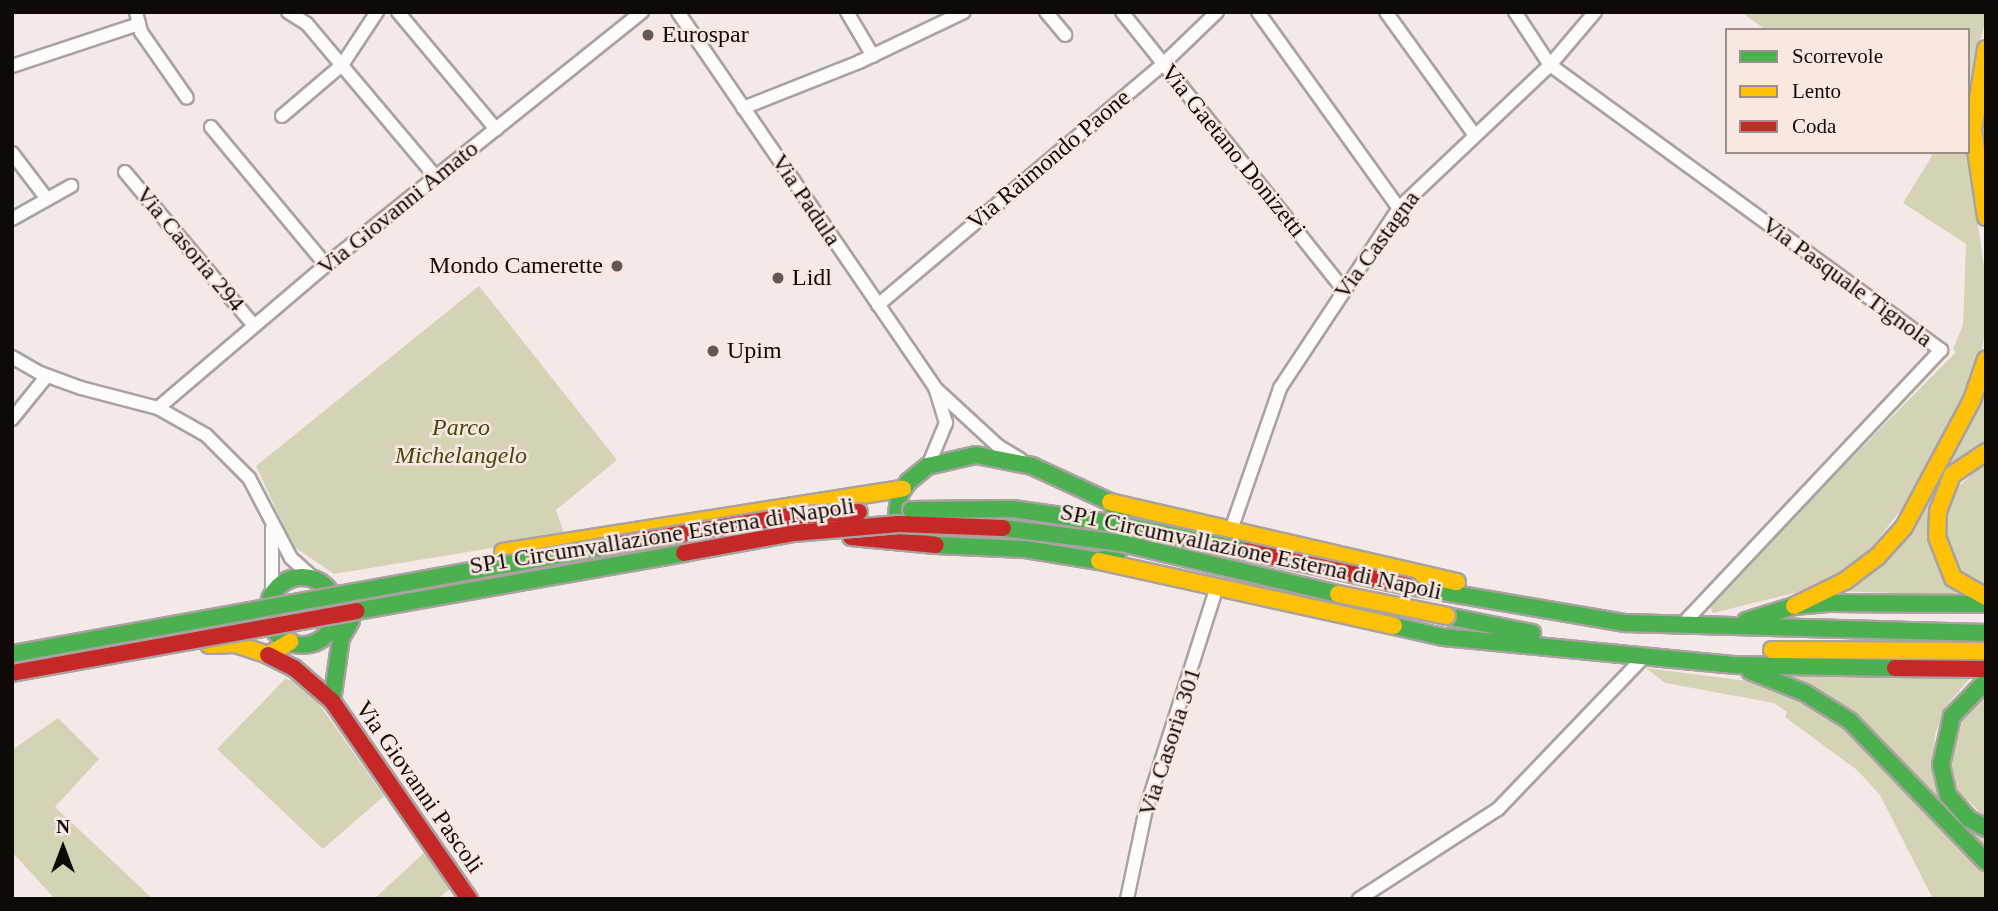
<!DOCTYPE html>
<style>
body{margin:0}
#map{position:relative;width:1998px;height:911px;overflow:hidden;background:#f3eae7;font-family:Georgia,serif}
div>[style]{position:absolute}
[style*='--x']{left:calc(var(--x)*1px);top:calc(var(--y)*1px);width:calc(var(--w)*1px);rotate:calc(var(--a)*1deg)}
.green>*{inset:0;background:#d5d3b6}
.roads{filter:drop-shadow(2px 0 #a9a2a0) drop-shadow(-2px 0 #a9a2a0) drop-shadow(0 2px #a9a2a0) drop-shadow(0 -2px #a9a2a0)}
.street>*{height:12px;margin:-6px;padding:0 6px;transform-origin:6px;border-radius:6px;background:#fdfcfb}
.fast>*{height:16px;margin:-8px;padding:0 8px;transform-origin:8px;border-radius:8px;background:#4caf50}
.fast>.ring{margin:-8px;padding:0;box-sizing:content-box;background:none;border:16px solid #4caf50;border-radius:50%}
.slow>*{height:16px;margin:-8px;padding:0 8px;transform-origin:8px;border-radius:8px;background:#ffc107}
.jam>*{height:16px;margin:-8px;padding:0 8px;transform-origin:8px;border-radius:8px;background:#c62828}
.bridges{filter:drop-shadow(2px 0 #a9a2a0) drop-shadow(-2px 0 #a9a2a0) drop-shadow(0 2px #a9a2a0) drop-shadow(0 -2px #a9a2a0)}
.fast-bridge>*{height:16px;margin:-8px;padding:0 8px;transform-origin:8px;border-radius:8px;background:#4caf50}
.slow-bridge>*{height:16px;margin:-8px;padding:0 8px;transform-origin:8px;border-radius:8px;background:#ffc107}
.jam-bridge>*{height:16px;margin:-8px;padding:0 8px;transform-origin:8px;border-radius:8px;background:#c62828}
.dots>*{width:19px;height:19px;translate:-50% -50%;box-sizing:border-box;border:4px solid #f9e8e1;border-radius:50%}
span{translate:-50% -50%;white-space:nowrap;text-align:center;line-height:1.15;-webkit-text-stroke:5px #f9e8e1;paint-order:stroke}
.poi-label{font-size:24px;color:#0f0a08}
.left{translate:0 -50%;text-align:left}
.right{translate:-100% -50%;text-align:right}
.street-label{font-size:24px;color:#0f0a08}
.park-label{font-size:24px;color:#45470d;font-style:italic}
.frame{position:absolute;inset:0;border:14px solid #0f0a08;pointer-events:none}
.legend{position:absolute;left:1725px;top:28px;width:245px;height:126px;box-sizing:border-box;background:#f9e8e1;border:2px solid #9b8f8a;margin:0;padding:9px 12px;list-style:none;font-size:21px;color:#0f0a08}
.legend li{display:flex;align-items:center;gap:14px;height:35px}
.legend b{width:35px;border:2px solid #9b8f8a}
.north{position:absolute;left:28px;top:813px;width:70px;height:70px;-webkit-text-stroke:5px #f9e8e1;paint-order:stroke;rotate:0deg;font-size:19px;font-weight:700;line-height:28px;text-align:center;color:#0f0a08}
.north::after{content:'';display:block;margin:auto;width:24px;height:32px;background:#0f0a08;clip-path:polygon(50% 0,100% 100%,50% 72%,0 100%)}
</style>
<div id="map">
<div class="green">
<div style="clip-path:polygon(1741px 12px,1986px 12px,1986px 17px,1968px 93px,1968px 30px,1766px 30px)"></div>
<div style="clip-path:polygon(1928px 152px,1968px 152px,1986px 282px,1986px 326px,1976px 378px,1914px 493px,1868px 552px,1839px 574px,1807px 590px,1713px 613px,1709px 605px,1713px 598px,1956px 352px,1953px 349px,1963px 325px,1966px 244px,1903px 203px,1932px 156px)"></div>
<div style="clip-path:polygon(479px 286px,617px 460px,556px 510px,565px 536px,334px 574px,293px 546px,256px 466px)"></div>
<div style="clip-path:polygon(1986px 381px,1986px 445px,1936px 493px,1956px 595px,1836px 591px,1859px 577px)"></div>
<div style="clip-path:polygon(1986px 462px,1986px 589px,1964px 580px,1945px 549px,1949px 495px)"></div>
<div style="clip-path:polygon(1646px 668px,1755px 682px,1823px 707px,1986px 867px,1986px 899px,1933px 899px,1880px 795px,1857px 770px,1785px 717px,1787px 712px,1774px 703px,1665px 683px)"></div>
<div style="clip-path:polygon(1785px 675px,1972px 676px,1945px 707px,1935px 735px,1934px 756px,1986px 833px,1986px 847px)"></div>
<div style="clip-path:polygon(285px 679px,295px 681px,314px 697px,384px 796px,323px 849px,217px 749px)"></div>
<div style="clip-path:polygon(1986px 687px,1986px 818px,1959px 792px,1951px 773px,1953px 727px)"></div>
<div style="clip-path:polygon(58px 718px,99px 759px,55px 807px,153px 899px,55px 899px,12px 852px,12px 750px)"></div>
<div style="clip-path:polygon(426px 851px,453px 886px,438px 899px,374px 899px)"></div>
</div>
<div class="roads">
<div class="street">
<div style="--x:136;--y:12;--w:21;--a:76"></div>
<div style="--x:141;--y:32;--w:80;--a:55.1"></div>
<div style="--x:288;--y:12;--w:22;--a:32"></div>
<div style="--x:307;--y:24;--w:200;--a:49.9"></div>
<div style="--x:398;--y:12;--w:153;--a:50.1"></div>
<div style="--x:678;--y:12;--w:455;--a:55.6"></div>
<div style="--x:935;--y:388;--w:86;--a:42.6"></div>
<div style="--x:998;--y:446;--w:26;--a:31"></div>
<div style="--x:847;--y:12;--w:51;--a:59.4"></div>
<div style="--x:1046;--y:12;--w:30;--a:50"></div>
<div style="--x:1122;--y:12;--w:356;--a:51.4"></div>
<div style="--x:1258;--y:12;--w:241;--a:54.3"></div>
<div style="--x:1386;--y:12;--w:150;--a:54.2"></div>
<div style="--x:1515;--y:12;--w:64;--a:56.6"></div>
<div style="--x:1550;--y:65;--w:484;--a:36.1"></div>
<div style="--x:1941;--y:350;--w:378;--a:133.3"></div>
<div style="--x:12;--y:66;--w:134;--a:-18.3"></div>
<div style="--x:743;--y:108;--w:125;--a:-21.6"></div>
<div style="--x:859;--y:62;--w:116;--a:-25.5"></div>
<div style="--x:282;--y:116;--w:79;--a:-40.4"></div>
<div style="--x:342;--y:65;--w:64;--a:-56.6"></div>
<div style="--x:211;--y:127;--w:180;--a:50.2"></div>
<div style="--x:12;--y:153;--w:58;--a:52.7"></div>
<div style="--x:125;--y:172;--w:201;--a:50"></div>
<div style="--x:12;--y:219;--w:68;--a:-29.2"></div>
<div style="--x:878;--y:305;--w:373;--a:-40.2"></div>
<div style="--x:1163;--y:64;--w:75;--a:-43.9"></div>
<div style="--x:12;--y:357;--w:32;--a:30"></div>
<div style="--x:40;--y:373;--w:44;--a:20.1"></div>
<div style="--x:81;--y:388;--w:80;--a:14.6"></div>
<div style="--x:158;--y:408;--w:55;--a:29.4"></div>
<div style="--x:206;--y:435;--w:61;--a:45"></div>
<div style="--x:249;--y:478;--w:90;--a:62.3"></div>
<div style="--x:291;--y:558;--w:31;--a:42"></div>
<div style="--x:158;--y:408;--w:221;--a:-40.4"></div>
<div style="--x:326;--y:265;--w:405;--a:-38.7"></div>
<div style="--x:12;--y:419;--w:55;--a:-50.9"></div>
<div style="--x:928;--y:466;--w:47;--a:-67.3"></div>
<div style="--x:946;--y:423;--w:34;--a:-107"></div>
<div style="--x:1232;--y:527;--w:147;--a:-70.9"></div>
<div style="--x:1280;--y:388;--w:216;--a:-56.5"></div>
<div style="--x:1399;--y:208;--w:208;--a:-43.4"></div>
<div style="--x:1550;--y:65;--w:70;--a:-49.7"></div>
<div style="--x:272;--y:528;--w:65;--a:90"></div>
<div style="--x:1127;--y:899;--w:92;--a:-78.1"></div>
<div style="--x:1146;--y:809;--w:233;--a:-72.3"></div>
<div style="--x:1359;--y:899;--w:166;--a:-32.9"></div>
<div style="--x:1498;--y:809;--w:209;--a:-46.2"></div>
</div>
<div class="fast">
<div style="--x:976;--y:455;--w:57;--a:11.1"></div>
<div style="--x:1032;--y:466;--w:86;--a:24.8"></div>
<div style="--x:1110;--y:502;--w:26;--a:54"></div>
<div style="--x:1125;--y:523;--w:17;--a:93"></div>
<div style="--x:1124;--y:540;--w:17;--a:118"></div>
<div style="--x:1116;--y:555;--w:18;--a:161"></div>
<div style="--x:1099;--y:561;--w:75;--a:-170.8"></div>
<div style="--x:1025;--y:549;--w:89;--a:-177.4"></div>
<div style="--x:936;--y:545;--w:31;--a:-159"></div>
<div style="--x:907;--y:534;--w:23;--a:-115"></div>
<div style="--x:897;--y:513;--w:19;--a:-81"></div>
<div style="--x:900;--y:494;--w:14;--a:-56"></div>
<div style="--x:908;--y:482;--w:26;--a:-39"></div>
<div style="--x:928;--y:466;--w:49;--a:-12.9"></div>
<div class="ring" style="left:268px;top:577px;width:52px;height:52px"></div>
<div style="--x:1408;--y:586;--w:220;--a:9.7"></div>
<div style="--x:1625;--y:623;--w:361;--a:1.6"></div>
<div style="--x:1447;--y:616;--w:87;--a:11.3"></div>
<div style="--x:1746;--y:621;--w:50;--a:-17.4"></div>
<div style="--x:1794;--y:606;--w:37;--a:-5"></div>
<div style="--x:1831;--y:603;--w:155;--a:0.4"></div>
<div style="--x:1394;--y:626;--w:50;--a:12.7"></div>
<div style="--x:1443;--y:637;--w:291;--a:5.5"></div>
<div style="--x:1733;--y:665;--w:162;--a:1.1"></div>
<div style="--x:1750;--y:671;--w:59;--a:21.8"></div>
<div style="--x:1805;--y:693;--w:53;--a:31.9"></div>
<div style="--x:1850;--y:721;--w:196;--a:46"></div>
<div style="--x:1986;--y:681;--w:49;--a:134.2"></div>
<div style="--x:1952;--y:716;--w:50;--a:102.7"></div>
<div style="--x:1941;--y:765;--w:31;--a:77"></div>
<div style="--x:1948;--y:795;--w:32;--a:49"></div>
<div style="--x:1969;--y:819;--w:19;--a:28"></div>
<div style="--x:332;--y:701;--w:64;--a:-81.9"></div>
<div style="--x:341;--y:638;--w:20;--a:-60"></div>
</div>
<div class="slow">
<div style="--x:1986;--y:49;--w:82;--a:99.1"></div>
<div style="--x:1973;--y:130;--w:88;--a:81.5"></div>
<div style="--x:1986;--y:452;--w:41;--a:145.9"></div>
<div style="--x:1952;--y:475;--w:39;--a:111"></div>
<div style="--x:1938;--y:511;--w:26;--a:92"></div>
<div style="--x:1937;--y:537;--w:44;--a:68.7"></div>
<div style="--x:1953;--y:578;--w:38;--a:30"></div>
<div style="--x:1110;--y:502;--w:356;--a:13"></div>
<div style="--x:503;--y:552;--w:405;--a:-9"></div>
<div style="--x:1099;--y:561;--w:302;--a:12.4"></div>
<div style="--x:1794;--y:606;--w:57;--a:-26.1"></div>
<div style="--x:1845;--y:581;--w:40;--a:-37"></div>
<div style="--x:1877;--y:557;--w:40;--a:-48"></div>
<div style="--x:1904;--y:527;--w:144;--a:-61.8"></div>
<div style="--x:1972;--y:400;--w:43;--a:-71.1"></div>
<div style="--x:209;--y:645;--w:26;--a:-2"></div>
<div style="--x:235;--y:644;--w:35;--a:18"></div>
<div style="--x:268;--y:655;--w:26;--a:-31"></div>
<div style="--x:1772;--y:650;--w:214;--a:0.3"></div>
</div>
<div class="jam">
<div style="--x:851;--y:537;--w:85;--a:5.4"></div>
<div style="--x:268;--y:655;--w:29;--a:27"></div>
<div style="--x:294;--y:668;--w:50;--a:41"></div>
<div style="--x:332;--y:701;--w:241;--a:55.3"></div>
<div style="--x:1895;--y:668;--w:91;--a:0.6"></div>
</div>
</div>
<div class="bridges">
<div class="fast-bridge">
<div style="--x:911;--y:510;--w:102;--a:-0.6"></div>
<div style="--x:1013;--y:509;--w:105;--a:8.2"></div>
<div style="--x:1117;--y:524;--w:132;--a:11.8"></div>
<div style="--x:1003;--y:528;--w:119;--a:7.2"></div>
<div style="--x:1121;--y:543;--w:223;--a:13.2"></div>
<div style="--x:356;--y:611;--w:333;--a:-10"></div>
<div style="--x:12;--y:654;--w:613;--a:-10.25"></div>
</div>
<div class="slow-bridge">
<div style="--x:1338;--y:594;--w:111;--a:11.4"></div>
</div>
<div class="jam-bridge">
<div style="--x:615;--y:545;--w:178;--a:-9.4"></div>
<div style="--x:791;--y:516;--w:68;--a:-3.4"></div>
<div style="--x:1246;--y:551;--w:166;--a:12.2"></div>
<div style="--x:684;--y:553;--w:112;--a:-10.3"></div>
<div style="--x:794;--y:533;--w:105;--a:-4.9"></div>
<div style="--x:899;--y:524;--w:104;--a:2.2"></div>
<div style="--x:12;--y:673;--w:350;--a:-10.2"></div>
</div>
</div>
<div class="dots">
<div style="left:648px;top:35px;background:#5f5856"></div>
<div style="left:617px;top:266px;background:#5f5856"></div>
<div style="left:778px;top:278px;background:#5f5856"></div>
<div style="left:713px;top:351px;background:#5f5856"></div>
</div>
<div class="poi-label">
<span class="left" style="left:662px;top:35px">Eurospar</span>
<span class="right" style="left:603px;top:266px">Mondo Camerette</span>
<span class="left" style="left:792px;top:278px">Lidl</span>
<span class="left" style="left:727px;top:351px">Upim</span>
</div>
<div class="street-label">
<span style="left:1233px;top:151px;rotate:51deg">Via Gaetano Donizetti</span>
<span style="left:1049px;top:160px;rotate:-40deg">Via Raimondo Paone</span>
<span style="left:806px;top:200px;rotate:56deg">Via Padula</span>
<span style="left:398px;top:208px;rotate:-39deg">Via Giovanni Amato</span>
<span style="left:1377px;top:245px;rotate:-54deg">Via Castagna</span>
<span style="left:190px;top:249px;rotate:50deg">Via Casoria 294</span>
<span style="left:1847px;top:282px;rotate:36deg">Via Pasquale Tignola</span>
<span style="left:662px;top:536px;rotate:-9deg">SP1 Circumvallazione Esterna di Napoli</span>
<span style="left:1251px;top:552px;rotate:12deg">SP1 Circumvallazione Esterna di Napoli</span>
<span style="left:1170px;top:742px;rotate:-72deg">Via Casoria 301</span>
<span style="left:419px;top:787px;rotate:55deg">Via Giovanni Pascoli</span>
</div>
<div class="park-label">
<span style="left:461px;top:442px">Parco<br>Michelangelo</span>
</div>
<div class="frame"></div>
<ul class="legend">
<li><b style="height:9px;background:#4caf50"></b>Scorrevole</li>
<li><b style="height:9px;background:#ffc107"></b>Lento</li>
<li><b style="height:9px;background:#c62828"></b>Coda</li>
</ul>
<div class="north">N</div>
</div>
